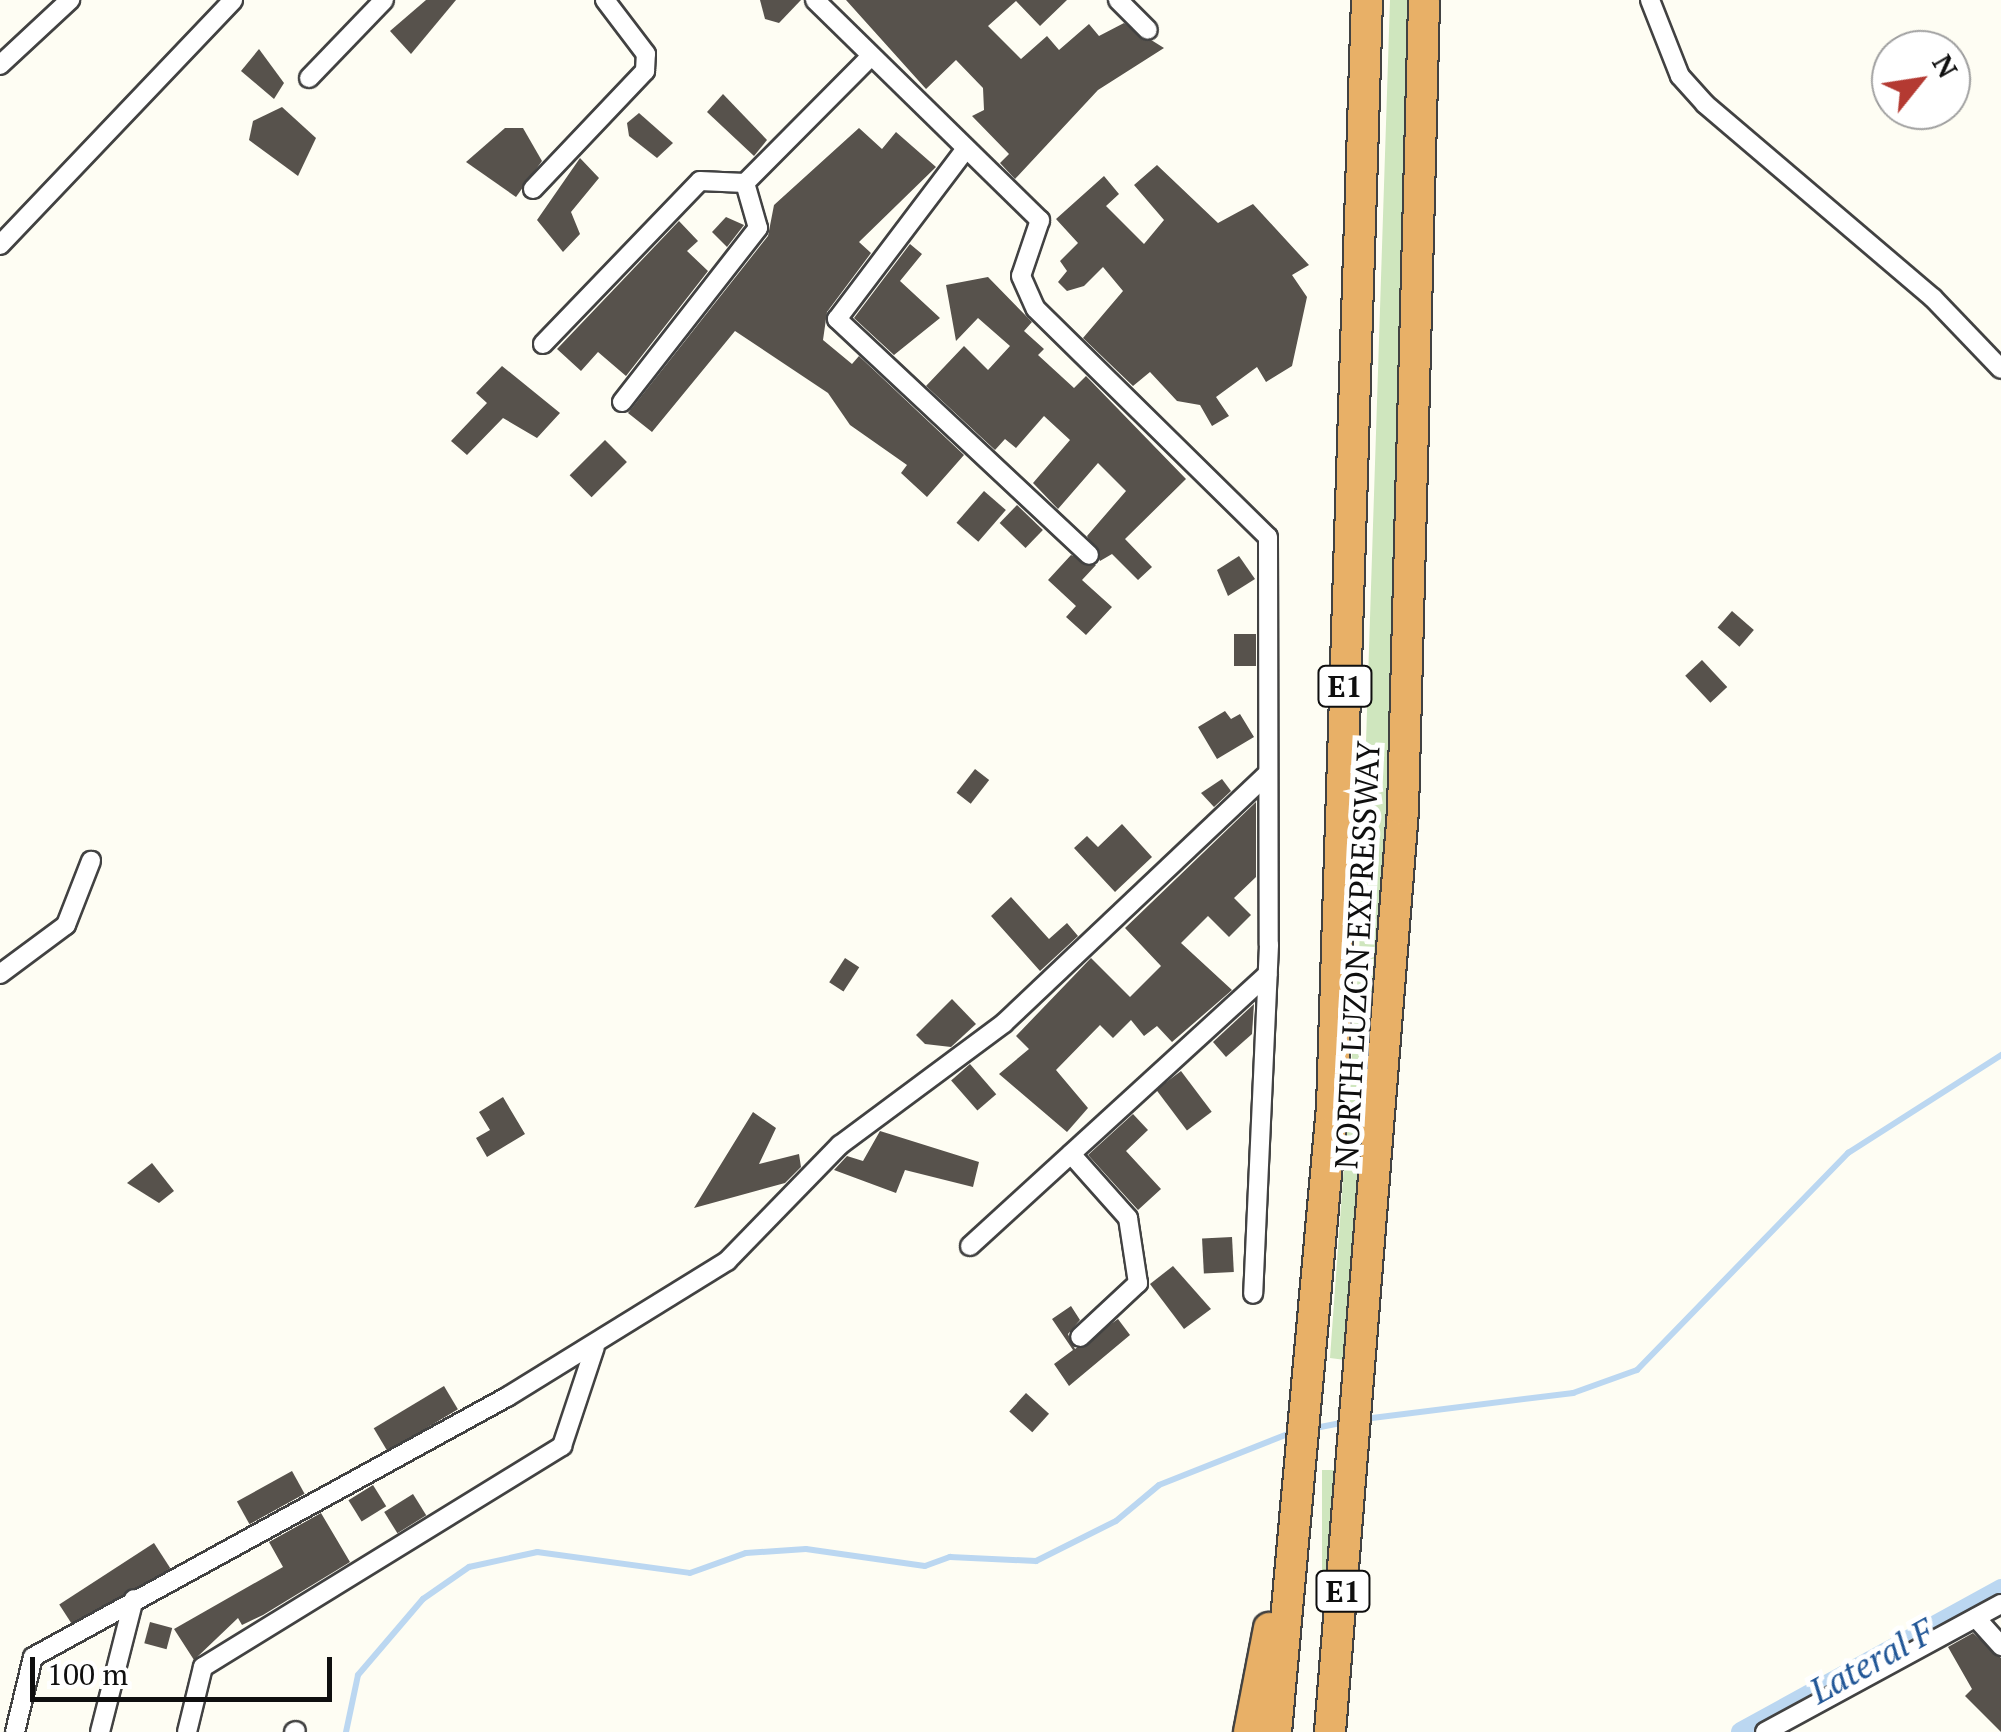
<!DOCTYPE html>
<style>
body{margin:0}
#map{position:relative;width:2001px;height:1732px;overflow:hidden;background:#fefdf3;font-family:"PT Serif",serif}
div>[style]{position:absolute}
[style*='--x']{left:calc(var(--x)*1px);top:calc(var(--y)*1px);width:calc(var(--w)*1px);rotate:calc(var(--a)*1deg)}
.green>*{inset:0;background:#cfe6be;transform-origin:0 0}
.stream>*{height:6px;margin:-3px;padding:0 3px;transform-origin:3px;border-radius:3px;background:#bbd7f1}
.canal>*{height:20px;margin:-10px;padding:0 10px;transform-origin:10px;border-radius:10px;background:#bbd7f1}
.building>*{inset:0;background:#57524c;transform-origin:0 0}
.roads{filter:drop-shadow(2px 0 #424242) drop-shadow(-2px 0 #424242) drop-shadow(0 2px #424242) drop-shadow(0 -2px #424242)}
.minor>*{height:18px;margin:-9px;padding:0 9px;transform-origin:9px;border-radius:9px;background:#fff}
.motorway>*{height:30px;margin:-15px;padding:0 15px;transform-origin:15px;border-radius:15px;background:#e8b067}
span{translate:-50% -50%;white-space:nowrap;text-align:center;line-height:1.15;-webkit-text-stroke:10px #fff;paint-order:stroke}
.shield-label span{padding:2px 8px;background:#fff;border:2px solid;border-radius:8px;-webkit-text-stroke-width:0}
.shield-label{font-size:30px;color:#0f0f0f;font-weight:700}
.street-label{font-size:32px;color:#0f0f0f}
.water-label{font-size:35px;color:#225797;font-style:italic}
.north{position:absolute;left:1871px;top:30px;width:100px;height:100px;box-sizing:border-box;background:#fff;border:2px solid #9f9f9f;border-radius:50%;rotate:60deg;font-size:28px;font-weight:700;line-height:40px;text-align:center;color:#0f0f0f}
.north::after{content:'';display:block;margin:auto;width:35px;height:45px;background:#b43a32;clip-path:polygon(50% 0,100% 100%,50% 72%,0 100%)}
.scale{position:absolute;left:30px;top:1657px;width:302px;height:45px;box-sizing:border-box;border:5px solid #0f0f0f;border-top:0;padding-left:12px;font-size:30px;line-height:35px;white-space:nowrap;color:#0f0f0f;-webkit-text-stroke:8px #fff;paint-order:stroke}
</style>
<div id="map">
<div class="green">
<div style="clip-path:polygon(1390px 0,1412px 0,1397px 577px,1383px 962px,1353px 1361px,1330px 1358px,1359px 958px)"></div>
<div style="left:1322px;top:1470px;width:19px;height:263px"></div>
</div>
<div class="stream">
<div style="--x:1364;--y:1419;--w:211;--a:-7.1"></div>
<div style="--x:1573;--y:1393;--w:68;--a:-19.8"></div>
<div style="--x:1637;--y:1370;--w:303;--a:-45.8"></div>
<div style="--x:1848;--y:1153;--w:182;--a:-32.6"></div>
<div style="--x:1310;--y:1429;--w:38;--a:-11"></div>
<div style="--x:346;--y:1732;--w:58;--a:-78.1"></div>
<div style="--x:358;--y:1675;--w:100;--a:-49.5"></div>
<div style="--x:423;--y:1599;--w:56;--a:-34.8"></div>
<div style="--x:469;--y:1567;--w:70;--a:-12.4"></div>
<div style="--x:537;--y:1552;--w:154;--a:7.8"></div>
<div style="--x:690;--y:1573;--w:59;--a:-19.7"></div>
<div style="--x:746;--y:1553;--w:60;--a:-3.8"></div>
<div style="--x:806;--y:1549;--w:120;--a:8.1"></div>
<div style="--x:925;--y:1566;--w:27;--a:-20"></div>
<div style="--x:950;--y:1557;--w:86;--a:2.7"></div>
<div style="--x:1036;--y:1561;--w:89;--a:-26.6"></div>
<div style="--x:1116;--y:1521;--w:56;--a:-39.9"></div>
<div style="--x:1159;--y:1485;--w:144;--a:-21.6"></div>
</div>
<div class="canal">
<div style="--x:1741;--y:1732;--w:297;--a:-28.8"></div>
</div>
<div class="building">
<div style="clip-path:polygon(426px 0,456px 0,411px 54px,390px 31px)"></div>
<div style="clip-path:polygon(760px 0,801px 0,779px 23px,765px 19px)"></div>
<div style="clip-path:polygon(846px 0,1067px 0,1040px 26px,1016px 1px,988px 26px,1021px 59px,1047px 36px,1059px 50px,1089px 24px,1099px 36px,1124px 23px,1164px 48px,1098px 90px,1015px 179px,1000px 163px,1009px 154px,972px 116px,984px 110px,983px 88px,956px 60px,926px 89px)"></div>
<div style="clip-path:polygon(259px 49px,284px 83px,274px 99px,241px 71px)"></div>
<div style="clip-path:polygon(723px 94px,767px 140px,754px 156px,707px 112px)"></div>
<div style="clip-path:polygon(282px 107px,316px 138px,298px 176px,249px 140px,253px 121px)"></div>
<div style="clip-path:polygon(639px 113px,673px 143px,657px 158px,629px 136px,627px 123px)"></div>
<div style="clip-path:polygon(505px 128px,523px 128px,542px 161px,516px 197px,466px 162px)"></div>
<div style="clip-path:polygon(859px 128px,882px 149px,896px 132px,936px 167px,859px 242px,871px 253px,827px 312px,823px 340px,852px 364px,859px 356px,964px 455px,927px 497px,901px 473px,907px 465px,850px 425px,828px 393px,735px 331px,652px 432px,628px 413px,768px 236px,774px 205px)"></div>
<div style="clip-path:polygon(580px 158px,599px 178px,571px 212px,580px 234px,563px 252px,537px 220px)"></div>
<div style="clip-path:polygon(1157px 165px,1218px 223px,1253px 204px,1309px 265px,1292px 275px,1307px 297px,1292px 366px,1266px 382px,1257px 367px,1216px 397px,1229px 416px,1212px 426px,1200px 405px,1177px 401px,1150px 372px,1133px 386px,1083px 338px,1123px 291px,1103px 267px,1084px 286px,1067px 291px,1058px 282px,1067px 271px,1060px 261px,1078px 243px,1056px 219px,1104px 176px,1119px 194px,1106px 206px,1144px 244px,1164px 220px,1134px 185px)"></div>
<div style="clip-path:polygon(726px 217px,744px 225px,727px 247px,712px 232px)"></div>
<div style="clip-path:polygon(679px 221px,698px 241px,687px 251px,708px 271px,626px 376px,598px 352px,581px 371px,557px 349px)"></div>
<div style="clip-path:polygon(910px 244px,922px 254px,900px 281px,940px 318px,894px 355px,854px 318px)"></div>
<div style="clip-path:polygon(988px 277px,1032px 322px,1024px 331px,1044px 349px,1038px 355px,1074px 388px,1086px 376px,1186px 479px,1125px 539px,1152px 567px,1138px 580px,1112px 554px,1100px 561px,1087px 536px,1126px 491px,1098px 463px,1058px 509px,1033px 483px,1070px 440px,1044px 416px,1016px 448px,1005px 439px,995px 450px,926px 386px,964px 346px,988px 370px,1010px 346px,978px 318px,956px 341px,946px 285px)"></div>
<div style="clip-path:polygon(502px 366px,560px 413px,537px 438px,503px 418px,467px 455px,451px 441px,487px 403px,476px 393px)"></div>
<div style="left:605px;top:440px;width:31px;height:50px;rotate:45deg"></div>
<div style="left:984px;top:491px;width:29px;height:42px;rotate:41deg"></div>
<div style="left:1017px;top:505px;width:36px;height:25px;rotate:44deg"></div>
<div style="clip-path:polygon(1071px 555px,1096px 565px,1082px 580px,1112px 607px,1086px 635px,1066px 617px,1076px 606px,1048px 580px)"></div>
<div style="clip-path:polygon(1239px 556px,1255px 579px,1228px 596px,1217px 570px)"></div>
<div style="left:1732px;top:611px;width:29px;height:22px;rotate:41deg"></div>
<div style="left:1256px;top:634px;width:32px;height:22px;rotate:90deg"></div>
<div style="left:1702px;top:660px;width:37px;height:23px;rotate:47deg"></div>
<div style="clip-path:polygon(1225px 711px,1231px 719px,1240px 714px,1254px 737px,1217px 759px,1198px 727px)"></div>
<div style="left:975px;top:769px;width:18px;height:30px;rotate:38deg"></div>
<div style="clip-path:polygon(1222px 779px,1231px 791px,1214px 807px,1201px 793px)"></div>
<div style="clip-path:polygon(1256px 802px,1256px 877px,1234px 898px,1251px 915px,1229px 937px,1208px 916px,1181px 943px,1232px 990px,1172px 1042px,1157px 1026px,1144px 1036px,1131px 1020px,1113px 1038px,1100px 1025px,1056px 1070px,1088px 1108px,1067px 1132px,999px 1074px,1029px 1049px,1016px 1036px,1091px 958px,1130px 997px,1161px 966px,1125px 928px)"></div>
<div style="clip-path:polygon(1122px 824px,1152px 857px,1115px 892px,1074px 848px,1087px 836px,1098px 847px)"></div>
<div style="clip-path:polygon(1011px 897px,1049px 939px,1067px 923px,1078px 936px,1040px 971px,991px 916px)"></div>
<div style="left:845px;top:958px;width:17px;height:29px;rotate:33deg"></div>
<div style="clip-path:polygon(952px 999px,976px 1024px,951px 1047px,925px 1044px,916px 1035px)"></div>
<div style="clip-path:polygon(1254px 1004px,1252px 1034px,1226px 1057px,1213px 1042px)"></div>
<div style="left:970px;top:1064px;width:40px;height:25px;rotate:49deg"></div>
<div style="left:1181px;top:1071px;width:51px;height:31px;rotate:53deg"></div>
<div style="clip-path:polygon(503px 1097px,525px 1134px,487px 1157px,476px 1138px,490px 1130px,479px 1112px)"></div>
<div style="clip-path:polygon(753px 1112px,776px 1128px,759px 1164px,799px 1154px,801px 1167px,785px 1183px,694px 1208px)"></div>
<div style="clip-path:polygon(1133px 1114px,1148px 1130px,1126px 1151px,1161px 1189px,1138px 1210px,1088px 1155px)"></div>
<div style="clip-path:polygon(880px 1131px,979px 1162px,973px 1187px,905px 1170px,896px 1193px,834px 1170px,847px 1156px,863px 1161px)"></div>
<div style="clip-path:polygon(152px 1163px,174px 1191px,159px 1203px,127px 1183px)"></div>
<div style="left:1232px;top:1237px;width:35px;height:30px;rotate:87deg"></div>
<div style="clip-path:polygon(1173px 1266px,1211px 1309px,1184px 1329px,1150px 1284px)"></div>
<div style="clip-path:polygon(1071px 1306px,1080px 1320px,1068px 1334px,1075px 1349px,1118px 1319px,1130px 1335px,1069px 1386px,1054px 1364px,1073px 1350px,1052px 1319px)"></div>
<div style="left:444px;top:1386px;width:27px;height:82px;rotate:59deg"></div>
<div style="left:1026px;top:1393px;width:31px;height:25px;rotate:42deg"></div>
<div style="left:292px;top:1471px;width:26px;height:63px;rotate:61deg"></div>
<div style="left:373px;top:1485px;width:25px;height:29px;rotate:58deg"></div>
<div style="left:413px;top:1494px;width:25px;height:34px;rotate:58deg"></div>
<div style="clip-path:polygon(321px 1513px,350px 1562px,263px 1615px,242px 1625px,238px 1618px,194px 1660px,174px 1629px,283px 1567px,269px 1542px)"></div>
<div style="left:154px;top:1543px;width:30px;height:113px;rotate:57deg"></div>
<div style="left:150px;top:1622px;width:23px;height:22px;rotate:15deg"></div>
<div style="clip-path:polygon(1973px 1633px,2001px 1658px,2001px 1732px,1965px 1696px,1972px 1689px,1948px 1647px)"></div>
</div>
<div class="roads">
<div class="minor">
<div style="--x:815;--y:0;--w:315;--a:44.4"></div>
<div style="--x:1040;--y:220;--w:59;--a:108.7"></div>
<div style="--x:1021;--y:276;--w:36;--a:66"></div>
<div style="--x:1036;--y:309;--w:325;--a:44.5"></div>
<div style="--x:1268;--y:537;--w:408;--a:89.9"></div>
<div style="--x:1269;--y:945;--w:349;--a:92.6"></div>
<div style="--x:1118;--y:0;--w:42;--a:45"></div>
<div style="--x:1650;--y:0;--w:82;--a:68.5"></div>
<div style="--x:1680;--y:76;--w:38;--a:48"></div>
<div style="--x:1705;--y:104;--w:299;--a:40.4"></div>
<div style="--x:1933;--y:298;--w:98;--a:46.2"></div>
<div style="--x:0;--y:65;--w:96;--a:-42.9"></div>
<div style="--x:309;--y:78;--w:108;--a:-46.1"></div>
<div style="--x:965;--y:150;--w:212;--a:127.1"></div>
<div style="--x:837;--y:319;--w:345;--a:43.1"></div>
<div style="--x:533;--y:189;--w:163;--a:-46.5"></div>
<div style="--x:645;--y:71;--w:17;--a:-87"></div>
<div style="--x:646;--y:54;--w:68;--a:-127.2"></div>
<div style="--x:0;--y:245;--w:338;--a:-46.4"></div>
<div style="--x:543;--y:344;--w:226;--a:-46.1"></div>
<div style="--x:700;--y:181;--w:45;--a:2.5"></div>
<div style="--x:745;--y:183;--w:175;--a:-45.2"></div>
<div style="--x:622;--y:402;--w:221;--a:-52"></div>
<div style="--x:758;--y:228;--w:47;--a:-106.1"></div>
<div style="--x:0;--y:974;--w:82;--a:-36.6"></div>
<div style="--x:66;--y:925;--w:69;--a:-68.7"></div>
<div style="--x:1071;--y:1154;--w:86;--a:48.3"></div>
<div style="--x:1128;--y:1218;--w:66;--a:81.3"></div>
<div style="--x:1138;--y:1283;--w:79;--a:137"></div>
<div style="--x:970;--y:1246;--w:403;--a:-42.4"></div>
<div style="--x:1976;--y:1618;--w:38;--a:48"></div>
<div style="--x:15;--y:1732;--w:77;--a:-76.5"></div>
<div style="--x:33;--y:1657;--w:541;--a:-28.75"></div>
<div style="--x:507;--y:1397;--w:259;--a:-31.7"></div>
<div style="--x:727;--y:1261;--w:162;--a:-45.8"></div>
<div style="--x:840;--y:1145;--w:204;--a:-36.6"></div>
<div style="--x:1004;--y:1023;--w:362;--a:-43.4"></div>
<div style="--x:100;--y:1732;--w:137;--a:-75.7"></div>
<div style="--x:187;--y:1732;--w:67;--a:-76.2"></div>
<div style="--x:203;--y:1667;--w:422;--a:-31.6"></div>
<div style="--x:562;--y:1446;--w:104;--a:-71.6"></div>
<div style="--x:294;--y:1732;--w:2;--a:-27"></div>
<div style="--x:1765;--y:1732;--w:268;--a:-28.5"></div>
</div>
<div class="motorway">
<div style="--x:1249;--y:1732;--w:106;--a:-79.1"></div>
<div style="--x:1276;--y:1732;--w:628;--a:-84.88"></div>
<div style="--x:1332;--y:1107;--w:1108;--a:-88.19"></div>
<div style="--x:1330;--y:1732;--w:925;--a:-85.47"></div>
<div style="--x:1403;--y:810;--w:810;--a:-88.51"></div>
</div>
</div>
<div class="shield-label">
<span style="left:1345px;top:686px">E1</span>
<span style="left:1343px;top:1591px">E1</span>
</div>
<div class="street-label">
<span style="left:1357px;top:955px;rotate:-87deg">NORTH LUZON EXPRESSWAY</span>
</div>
<div class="water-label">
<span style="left:1871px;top:1661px;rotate:-29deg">Lateral F</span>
</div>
<div class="north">N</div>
<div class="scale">100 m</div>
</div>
